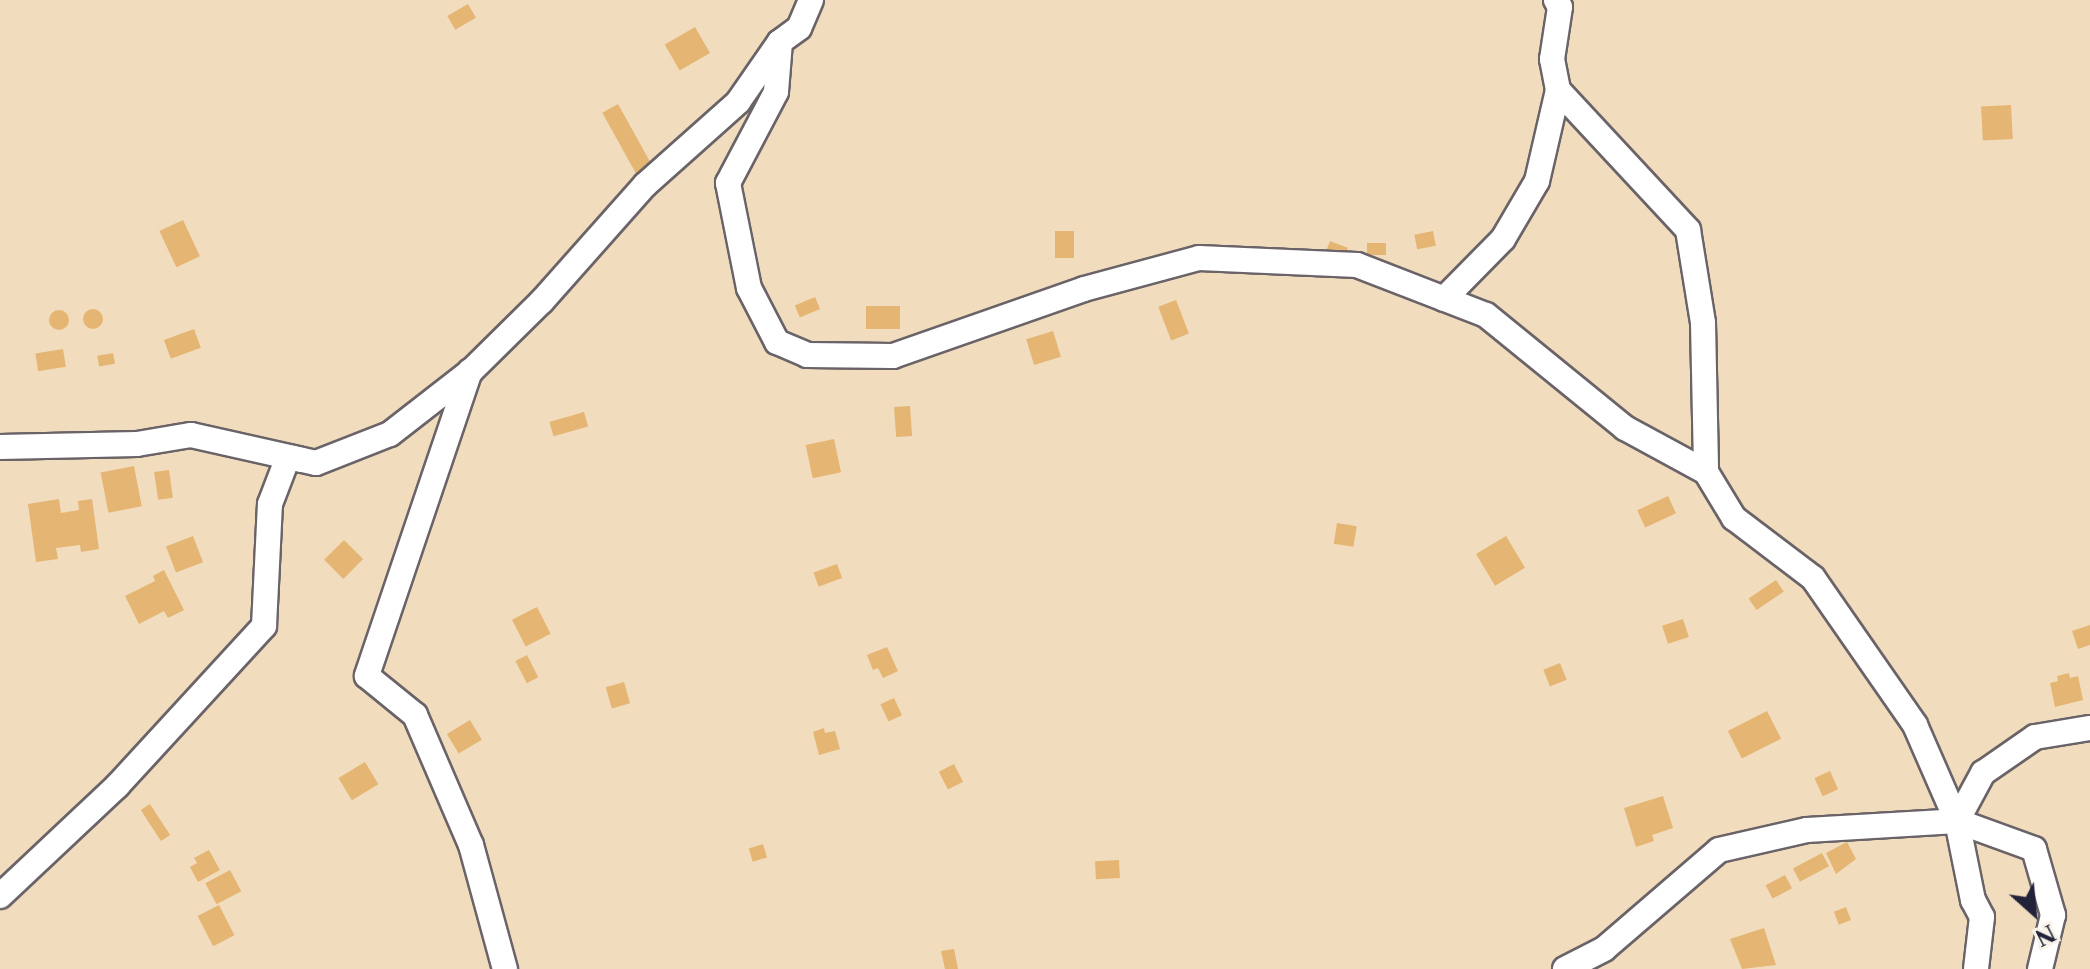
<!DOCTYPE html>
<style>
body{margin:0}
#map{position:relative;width:2090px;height:969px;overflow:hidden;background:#f1ddbd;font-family:"Libre Caslon Text",serif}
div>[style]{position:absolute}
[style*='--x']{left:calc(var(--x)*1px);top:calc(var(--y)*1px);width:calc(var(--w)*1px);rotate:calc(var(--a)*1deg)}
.building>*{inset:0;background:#e5b573;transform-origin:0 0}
.round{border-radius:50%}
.roads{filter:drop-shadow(2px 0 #6a6368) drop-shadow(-2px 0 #6a6368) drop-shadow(0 2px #6a6368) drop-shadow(0 -2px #6a6368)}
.minor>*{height:24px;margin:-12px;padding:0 12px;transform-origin:12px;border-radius:12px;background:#fff}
span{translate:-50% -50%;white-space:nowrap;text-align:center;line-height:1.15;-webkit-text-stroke:6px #f7f3e8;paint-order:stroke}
.north{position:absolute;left:1994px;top:873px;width:80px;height:80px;-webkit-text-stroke:6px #f7f3e8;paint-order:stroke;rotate:153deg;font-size:22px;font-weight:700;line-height:32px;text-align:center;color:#22223b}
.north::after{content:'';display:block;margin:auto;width:28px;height:36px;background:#22223b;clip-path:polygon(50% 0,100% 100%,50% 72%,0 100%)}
</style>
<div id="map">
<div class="building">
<div style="left:468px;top:4px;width:16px;height:24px;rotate:60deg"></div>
<div style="left:695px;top:27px;width:30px;height:35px;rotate:60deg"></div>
<div style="left:618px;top:104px;width:71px;height:18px;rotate:61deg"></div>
<div style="left:2011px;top:105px;width:34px;height:30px;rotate:87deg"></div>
<div style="left:183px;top:220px;width:40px;height:26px;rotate:65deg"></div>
<div style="left:1055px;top:231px;width:19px;height:27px"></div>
<div style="left:1433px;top:231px;width:15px;height:19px;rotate:79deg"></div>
<div style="left:1330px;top:241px;width:19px;height:14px;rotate:21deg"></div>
<div style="left:1367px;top:243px;width:19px;height:12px"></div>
<div style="left:815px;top:297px;width:13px;height:22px;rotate:67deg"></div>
<div style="left:1176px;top:300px;width:36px;height:19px;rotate:69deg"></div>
<div style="left:900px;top:306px;width:23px;height:34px;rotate:90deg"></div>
<div class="round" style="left:83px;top:309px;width:20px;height:20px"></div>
<div class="round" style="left:49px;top:310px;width:20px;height:20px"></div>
<div style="left:194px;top:329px;width:20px;height:32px;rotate:70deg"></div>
<div style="left:1053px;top:331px;width:27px;height:28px;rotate:73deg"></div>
<div style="left:63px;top:349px;width:18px;height:28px;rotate:81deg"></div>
<div style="left:113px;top:353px;width:11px;height:16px;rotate:80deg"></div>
<div style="left:910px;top:406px;width:30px;height:16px;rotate:86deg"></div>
<div style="left:584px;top:412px;width:15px;height:36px;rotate:74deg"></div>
<div style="left:834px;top:439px;width:34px;height:29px;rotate:78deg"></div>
<div style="left:134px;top:466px;width:41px;height:34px;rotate:79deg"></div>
<div style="left:169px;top:470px;width:28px;height:15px;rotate:82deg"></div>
<div style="left:1668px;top:496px;width:19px;height:34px;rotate:65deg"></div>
<div style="clip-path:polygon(59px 499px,61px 513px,79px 510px,78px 501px,92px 499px,99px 549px,81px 552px,80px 545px,56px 548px,58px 559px,36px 562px,28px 504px)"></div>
<div style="left:1337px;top:523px;width:20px;height:21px;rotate:9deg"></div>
<div style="left:193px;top:536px;width:28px;height:29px;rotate:69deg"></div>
<div style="left:1506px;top:536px;width:37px;height:35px;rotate:59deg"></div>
<div style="left:344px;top:540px;width:27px;height:28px;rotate:45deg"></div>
<div style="left:837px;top:564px;width:15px;height:25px;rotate:70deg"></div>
<div style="clip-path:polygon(164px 570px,184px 610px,168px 618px,164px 611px,139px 624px,125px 596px,155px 581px,153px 576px)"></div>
<div style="left:1776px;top:580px;width:14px;height:33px;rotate:56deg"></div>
<div style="left:537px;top:607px;width:30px;height:28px;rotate:63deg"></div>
<div style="left:1683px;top:619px;width:19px;height:22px;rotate:72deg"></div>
<div style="clip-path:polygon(2090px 625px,2090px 645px,2078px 649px,2072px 631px)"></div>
<div style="clip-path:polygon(887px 647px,898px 671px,883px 678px,878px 668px,873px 670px,867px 655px)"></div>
<div style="left:527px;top:655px;width:25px;height:13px;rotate:63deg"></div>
<div style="left:1560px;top:663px;width:18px;height:18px;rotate:68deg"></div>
<div style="clip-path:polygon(2069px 673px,2070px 678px,2078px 676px,2083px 700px,2055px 707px,2050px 683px,2058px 681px,2057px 676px)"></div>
<div style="left:624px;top:682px;width:22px;height:19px;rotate:74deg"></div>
<div style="left:894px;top:698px;width:19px;height:15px;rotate:65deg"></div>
<div style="left:1767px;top:711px;width:31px;height:44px;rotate:63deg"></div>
<div style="left:470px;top:720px;width:23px;height:27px;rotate:59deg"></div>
<div style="clip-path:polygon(824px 728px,825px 733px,835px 731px,840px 749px,819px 755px,813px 732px)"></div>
<div style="left:365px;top:762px;width:26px;height:31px;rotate:59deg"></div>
<div style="left:954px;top:764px;width:20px;height:17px;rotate:63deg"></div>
<div style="left:1830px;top:771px;width:20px;height:17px;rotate:66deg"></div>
<div style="clip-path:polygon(1663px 796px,1673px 828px,1652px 835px,1654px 841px,1636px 847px,1624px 808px)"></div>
<div style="left:150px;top:804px;width:37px;height:11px;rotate:57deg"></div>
<div style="clip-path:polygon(1847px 842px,1856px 859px,1836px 874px,1826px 853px)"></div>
<div style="left:763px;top:844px;width:14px;height:15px;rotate:73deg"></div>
<div style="clip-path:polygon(209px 850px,220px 870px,198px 882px,190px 867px,197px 863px,194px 858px)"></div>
<div style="left:1822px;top:853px;width:15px;height:33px;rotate:62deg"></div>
<div style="left:1119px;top:860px;width:18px;height:24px;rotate:87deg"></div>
<div style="left:230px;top:870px;width:24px;height:28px;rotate:62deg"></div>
<div style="left:1785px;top:875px;width:15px;height:22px;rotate:62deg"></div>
<div style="left:219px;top:905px;width:34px;height:24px;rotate:63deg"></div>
<div style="left:1846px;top:907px;width:14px;height:13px;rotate:69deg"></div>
<div style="clip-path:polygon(1764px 928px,1776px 965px,1742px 969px,1730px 939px)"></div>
<div style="clip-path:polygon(954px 949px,958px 969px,945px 969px,941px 951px)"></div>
</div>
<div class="roads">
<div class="minor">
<div style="--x:811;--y:0;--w:30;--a:113"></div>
<div style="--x:799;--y:28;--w:24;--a:144"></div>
<div style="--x:780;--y:42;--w:50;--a:94.6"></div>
<div style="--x:776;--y:92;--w:103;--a:117.8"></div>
<div style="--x:728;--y:183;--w:107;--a:78.7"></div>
<div style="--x:749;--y:288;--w:61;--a:62.6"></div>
<div style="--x:777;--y:342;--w:33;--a:23"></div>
<div style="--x:807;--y:355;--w:86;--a:0.7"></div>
<div style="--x:893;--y:356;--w:202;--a:-19.3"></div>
<div style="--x:1084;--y:289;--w:119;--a:-15.1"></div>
<div style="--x:1199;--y:258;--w:158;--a:2.5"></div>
<div style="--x:1357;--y:265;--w:138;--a:21.2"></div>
<div style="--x:1486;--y:315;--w:179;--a:39.1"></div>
<div style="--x:1625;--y:428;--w:92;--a:28.5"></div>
<div style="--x:1556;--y:0;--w:8;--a:60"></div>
<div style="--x:1560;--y:7;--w:53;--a:98.7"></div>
<div style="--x:1552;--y:59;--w:32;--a:79"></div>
<div style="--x:1558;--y:90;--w:191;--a:47.1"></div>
<div style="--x:1688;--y:230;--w:94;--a:80.8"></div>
<div style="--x:1703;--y:323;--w:149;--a:88.8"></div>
<div style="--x:1706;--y:472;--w:54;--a:58.7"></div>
<div style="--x:1734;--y:518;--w:99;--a:37.2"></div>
<div style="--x:1813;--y:578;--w:179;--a:55.2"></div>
<div style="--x:1915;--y:725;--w:105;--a:66.4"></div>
<div style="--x:1957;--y:821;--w:55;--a:-61.6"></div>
<div style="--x:1983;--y:773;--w:63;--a:-34.7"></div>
<div style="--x:2035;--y:737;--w:56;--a:-9.3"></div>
<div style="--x:1444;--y:299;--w:84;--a:-45.5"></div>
<div style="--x:1503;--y:239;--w:67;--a:-59.6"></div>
<div style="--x:1537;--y:181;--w:93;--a:-77"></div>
<div style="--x:470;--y:371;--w:322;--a:108.7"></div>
<div style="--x:367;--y:676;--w:62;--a:39.1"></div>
<div style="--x:415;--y:715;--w:142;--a:66.7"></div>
<div style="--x:471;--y:845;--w:129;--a:74.7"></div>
<div style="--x:0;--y:447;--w:137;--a:-1.3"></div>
<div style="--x:137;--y:444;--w:55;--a:-9.5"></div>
<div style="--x:191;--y:435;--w:128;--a:12.6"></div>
<div style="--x:316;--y:463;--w:79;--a:-21.4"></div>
<div style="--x:390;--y:434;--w:103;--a:-37.9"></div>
<div style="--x:471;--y:371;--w:100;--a:-44.6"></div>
<div style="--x:542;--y:301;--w:155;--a:-48.4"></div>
<div style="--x:645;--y:185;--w:125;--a:-41.7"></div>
<div style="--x:738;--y:102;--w:72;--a:-55.2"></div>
<div style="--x:1957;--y:821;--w:81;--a:78.6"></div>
<div style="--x:1973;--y:900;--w:19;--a:62"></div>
<div style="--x:1982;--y:917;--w:52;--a:96.6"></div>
<div style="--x:0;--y:896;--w:161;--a:-43.2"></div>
<div style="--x:117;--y:786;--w:217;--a:-47.4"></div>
<div style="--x:264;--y:626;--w:122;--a:-87.2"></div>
<div style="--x:270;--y:504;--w:50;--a:-69"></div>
<div style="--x:288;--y:457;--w:14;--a:12"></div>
<div style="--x:1565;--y:969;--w:44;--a:-27.1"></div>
<div style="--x:1604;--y:949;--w:152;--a:-40.7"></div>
<div style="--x:1719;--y:850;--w:90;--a:-12.8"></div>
<div style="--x:1807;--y:830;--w:150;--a:-3.4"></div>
<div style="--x:1957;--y:821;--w:82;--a:20"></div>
<div style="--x:2034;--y:849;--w:69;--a:73.9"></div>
<div style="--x:2053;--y:915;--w:56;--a:103.5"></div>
</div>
</div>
<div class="north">N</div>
</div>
